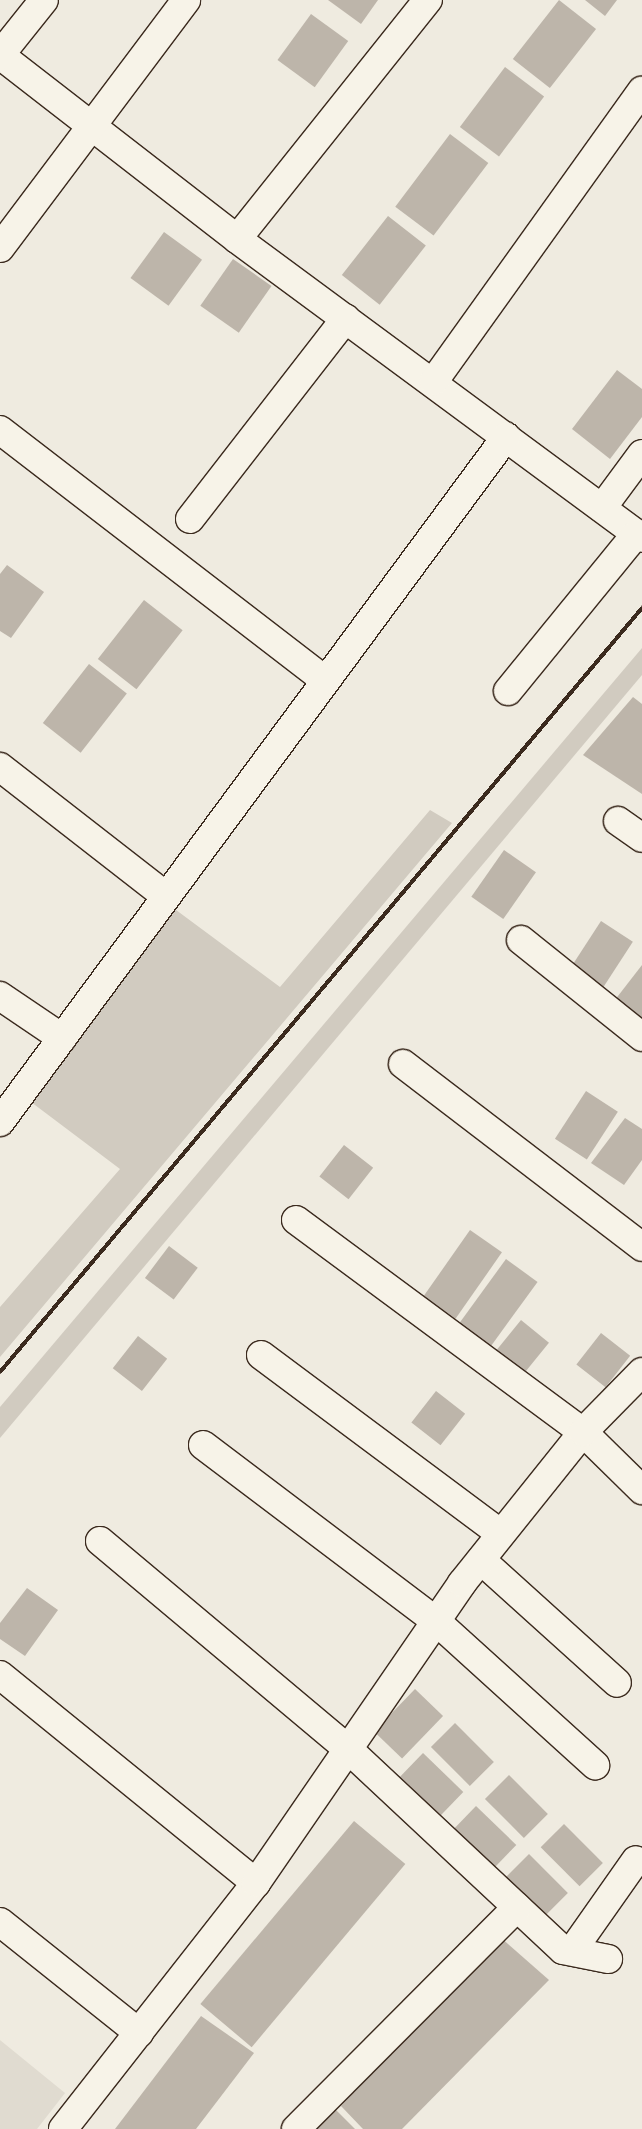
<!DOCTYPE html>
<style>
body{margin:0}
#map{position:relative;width:642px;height:2129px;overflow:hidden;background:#efebe0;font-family:Sriracha,sans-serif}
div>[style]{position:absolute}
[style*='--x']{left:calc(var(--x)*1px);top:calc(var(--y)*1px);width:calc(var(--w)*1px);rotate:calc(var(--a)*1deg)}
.built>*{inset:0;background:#e0dbd0}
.green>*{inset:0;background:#d1cbc0}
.building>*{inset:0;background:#bdb5aa;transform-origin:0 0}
.roads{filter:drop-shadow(1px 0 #3b2a1e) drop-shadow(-1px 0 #3b2a1e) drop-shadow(0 1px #3b2a1e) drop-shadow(0 -1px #3b2a1e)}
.street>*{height:28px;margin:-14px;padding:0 14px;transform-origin:14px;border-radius:14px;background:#f7f3e8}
.rail>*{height:4px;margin:-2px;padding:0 2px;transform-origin:2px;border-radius:2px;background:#3b2a1e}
span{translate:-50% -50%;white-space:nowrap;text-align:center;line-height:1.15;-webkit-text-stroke:4px #f7f3e8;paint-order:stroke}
</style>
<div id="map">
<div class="built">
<div style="clip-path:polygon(0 2040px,65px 2093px,37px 2129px,0 2129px)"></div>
</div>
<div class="green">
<div style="clip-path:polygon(642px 648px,642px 675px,0 1438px,0 1407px)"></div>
<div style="clip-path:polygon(430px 810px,452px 823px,0 1357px,0 1307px,120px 1169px,31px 1102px,172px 907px,280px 987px)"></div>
</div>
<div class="building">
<div style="clip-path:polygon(328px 0,378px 0,361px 24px)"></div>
<div style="left:559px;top:0;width:47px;height:75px;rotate:38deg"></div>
<div style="clip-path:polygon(585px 0,617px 0,605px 16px)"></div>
<div style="left:311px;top:14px;width:46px;height:57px;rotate:36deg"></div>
<div style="left:505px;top:67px;width:49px;height:75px;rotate:37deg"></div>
<div style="left:450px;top:134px;width:48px;height:91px;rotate:37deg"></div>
<div style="left:388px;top:216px;width:48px;height:75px;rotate:38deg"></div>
<div style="left:164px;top:232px;width:47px;height:57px;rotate:36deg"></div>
<div style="left:233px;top:259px;width:47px;height:57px;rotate:35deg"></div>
<div style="clip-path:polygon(617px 370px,642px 389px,642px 417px,610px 459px,572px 429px)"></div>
<div style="clip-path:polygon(7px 565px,44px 592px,11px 638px,0 631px,0 574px)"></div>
<div style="left:144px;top:600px;width:49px;height:75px;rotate:38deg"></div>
<div style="left:89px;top:664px;width:48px;height:75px;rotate:38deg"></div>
<div style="clip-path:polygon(633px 697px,642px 704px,642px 794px,583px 755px)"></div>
<div style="left:504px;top:850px;width:39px;height:57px;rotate:35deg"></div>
<div style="left:601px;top:921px;width:38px;height:57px;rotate:33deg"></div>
<div style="clip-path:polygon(642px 965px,642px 1026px,611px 1005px)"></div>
<div style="left:586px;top:1091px;width:38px;height:57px;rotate:33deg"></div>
<div style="clip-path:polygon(625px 1118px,642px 1129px,642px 1160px,624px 1185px,591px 1163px)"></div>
<div style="left:344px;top:1145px;width:37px;height:40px;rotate:38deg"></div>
<div style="left:470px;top:1230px;width:39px;height:81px;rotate:35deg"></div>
<div style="left:169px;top:1246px;width:36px;height:40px;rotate:37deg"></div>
<div style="left:506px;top:1259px;width:39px;height:81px;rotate:36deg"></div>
<div style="left:521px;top:1320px;width:36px;height:41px;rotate:39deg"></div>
<div style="left:601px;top:1333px;width:37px;height:40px;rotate:38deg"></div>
<div style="left:138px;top:1336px;width:37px;height:41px;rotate:38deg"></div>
<div style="left:436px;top:1391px;width:37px;height:40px;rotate:38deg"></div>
<div style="clip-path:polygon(27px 1588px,58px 1610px,25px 1656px,0 1639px,0 1623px)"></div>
<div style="left:415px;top:1689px;width:39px;height:59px;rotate:44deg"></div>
<div style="left:455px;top:1723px;width:55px;height:34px;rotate:45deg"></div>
<div style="left:423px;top:1753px;width:56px;height:33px;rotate:44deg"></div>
<div style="left:509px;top:1775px;width:55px;height:34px;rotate:45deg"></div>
<div style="left:476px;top:1806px;width:56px;height:33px;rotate:44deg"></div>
<div style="left:354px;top:1821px;width:67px;height:239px;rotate:40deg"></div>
<div style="left:564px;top:1824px;width:55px;height:33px;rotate:45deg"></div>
<div style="left:529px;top:1854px;width:55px;height:34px;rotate:45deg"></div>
<div style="clip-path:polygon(499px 1936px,549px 1980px,402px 2129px,363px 2129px,341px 2106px)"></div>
<div style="clip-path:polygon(201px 2016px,254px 2053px,196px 2129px,115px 2129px)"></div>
<div style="clip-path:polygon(334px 2108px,355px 2129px,312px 2129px)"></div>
</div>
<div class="roads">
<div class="street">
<div style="--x:0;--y:55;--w:300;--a:37.8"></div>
<div style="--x:237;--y:239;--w:503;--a:36.44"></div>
<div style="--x:0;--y:55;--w:70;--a:-51.3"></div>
<div style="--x:237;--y:239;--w:306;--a:-51.4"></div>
<div style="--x:0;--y:248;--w:310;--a:-53.1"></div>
<div style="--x:434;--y:381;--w:357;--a:-54.4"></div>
<div style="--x:0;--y:430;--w:411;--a:37.6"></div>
<div style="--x:602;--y:508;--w:67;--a:-53.5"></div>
<div style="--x:190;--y:519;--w:254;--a:-52.2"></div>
<div style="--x:508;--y:691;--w:203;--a:-50.8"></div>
<div style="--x:0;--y:767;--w:210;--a:37.9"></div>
<div style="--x:618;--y:821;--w:29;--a:35"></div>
<div style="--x:521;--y:940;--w:155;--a:38.7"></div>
<div style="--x:0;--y:996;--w:75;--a:34.1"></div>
<div style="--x:403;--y:1064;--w:301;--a:37.4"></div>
<div style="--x:0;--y:1122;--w:852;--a:-53.55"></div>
<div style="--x:296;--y:1220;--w:357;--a:36.5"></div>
<div style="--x:583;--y:1432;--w:83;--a:44.5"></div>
<div style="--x:261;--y:1355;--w:299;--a:36.7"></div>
<div style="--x:203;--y:1445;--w:292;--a:37.1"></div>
<div style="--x:436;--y:1621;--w:215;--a:42.2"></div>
<div style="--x:100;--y:1541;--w:324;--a:40"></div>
<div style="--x:348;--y:1749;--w:294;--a:43.1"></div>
<div style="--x:563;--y:1950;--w:46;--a:11.3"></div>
<div style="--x:481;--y:1560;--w:183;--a:42.1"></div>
<div style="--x:0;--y:1675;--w:330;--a:39.1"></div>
<div style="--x:0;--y:1922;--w:178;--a:38.6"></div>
<div style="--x:572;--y:1951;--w:111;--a:-54.9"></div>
<div style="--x:63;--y:2129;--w:313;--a:-51.9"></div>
<div style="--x:256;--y:1883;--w:364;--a:-55.5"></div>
<div style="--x:462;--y:1583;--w:193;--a:-51.3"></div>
<div style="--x:583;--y:1432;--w:84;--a:-45.5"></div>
<div style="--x:296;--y:2129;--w:313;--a:-45.1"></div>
</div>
</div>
<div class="rail">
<div style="--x:0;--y:1372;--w:998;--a:-49.96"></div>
</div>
</div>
